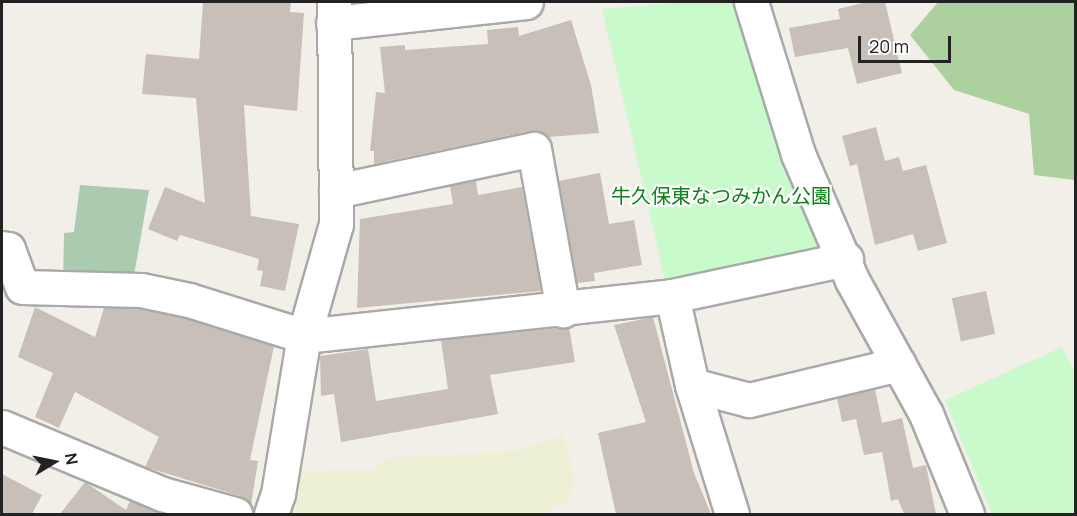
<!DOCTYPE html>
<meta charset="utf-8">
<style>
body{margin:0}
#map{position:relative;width:1077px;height:516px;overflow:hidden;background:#f2efe9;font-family:Manrope,"Noto Sans JP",sans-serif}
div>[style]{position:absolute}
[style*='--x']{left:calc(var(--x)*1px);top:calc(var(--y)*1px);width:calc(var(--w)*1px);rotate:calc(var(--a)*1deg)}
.farmland>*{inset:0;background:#eef0d5}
.forest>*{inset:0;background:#add19e}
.cemetery>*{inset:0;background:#aacbaf}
.park>*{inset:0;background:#c8facc}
.building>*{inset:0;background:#c7bfb8;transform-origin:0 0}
.roads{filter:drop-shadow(2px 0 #a9a9a9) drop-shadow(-2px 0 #a9a9a9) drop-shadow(0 2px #a9a9a9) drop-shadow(0 -2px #a9a9a9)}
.minor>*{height:33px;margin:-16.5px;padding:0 16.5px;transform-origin:16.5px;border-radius:16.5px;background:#fff}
span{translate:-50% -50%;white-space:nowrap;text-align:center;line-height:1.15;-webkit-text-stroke:4.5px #fff;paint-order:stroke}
.park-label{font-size:20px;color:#0c8416}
.frame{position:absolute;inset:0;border:3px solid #222;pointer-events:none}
.north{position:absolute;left:24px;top:432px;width:60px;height:60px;-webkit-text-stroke:4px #fff;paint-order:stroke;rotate:80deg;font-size:16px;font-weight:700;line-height:24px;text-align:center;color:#222}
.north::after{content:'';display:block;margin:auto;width:21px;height:27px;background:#222;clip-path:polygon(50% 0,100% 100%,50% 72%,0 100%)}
.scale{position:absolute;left:858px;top:36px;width:93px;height:27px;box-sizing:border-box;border:3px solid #222;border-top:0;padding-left:8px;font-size:18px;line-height:21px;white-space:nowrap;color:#222;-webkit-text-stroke:4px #fff;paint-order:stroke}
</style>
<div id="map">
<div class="farmland">
<div style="clip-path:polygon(564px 434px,575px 483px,566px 501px,541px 514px,292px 514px,301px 471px,373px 469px,388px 458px,513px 451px)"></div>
</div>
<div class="forest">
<div style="clip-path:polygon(938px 2px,1075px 2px,1075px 180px,1034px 175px,1029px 114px,954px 90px,910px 35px)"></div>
</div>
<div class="cemetery">
<div style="clip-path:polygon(80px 185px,149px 190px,133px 281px,63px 283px,64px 233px,74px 232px)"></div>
</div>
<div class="park">
<div style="clip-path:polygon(683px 2px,742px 2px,826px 250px,665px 280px,602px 9px)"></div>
<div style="clip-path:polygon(1062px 347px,1075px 373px,1075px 514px,992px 514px,945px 400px)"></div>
</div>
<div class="building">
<div style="clip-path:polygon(203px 2px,291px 2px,290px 12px,304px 13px,297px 111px,244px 105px,251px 216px,299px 224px,285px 291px,260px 286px,263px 271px,257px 270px,259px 259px,180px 235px,177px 241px,148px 229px,165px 187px,205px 203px,196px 98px,142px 94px,146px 54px,199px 59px)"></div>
<div style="clip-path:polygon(867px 2px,885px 2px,902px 73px,857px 84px,848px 48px,795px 57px,789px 28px,840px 19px,838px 9px)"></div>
<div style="clip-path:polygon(571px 20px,591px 85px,599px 133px,549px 137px,530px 131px,374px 164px,374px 151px,370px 151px,376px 92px,385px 93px,380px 47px,405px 45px,405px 50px,488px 44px,487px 30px,518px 27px,519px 36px)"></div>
<div style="clip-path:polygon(876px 127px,885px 161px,899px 157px,903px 171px,926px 165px,947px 243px,918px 251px,913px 234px,875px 245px,857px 164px,850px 166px,842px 136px)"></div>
<div style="clip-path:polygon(600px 173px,609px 224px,634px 220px,642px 265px,594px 273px,595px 281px,577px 283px,559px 181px)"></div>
<div style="clip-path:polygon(476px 181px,478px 195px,522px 187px,541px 291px,357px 308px,360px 219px,453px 204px,450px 186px)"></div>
<div style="left:986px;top:291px;width:44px;height:35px;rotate:78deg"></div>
<div style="clip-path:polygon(35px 307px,95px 337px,104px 308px,139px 309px,184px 318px,274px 346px,250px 460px,258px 461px,251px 505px,240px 496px,145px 467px,159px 437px,75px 392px,59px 428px,35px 417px,53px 373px,18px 357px)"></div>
<div style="clip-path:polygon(653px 317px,694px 473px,711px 514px,616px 514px,598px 433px,646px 422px,614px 325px)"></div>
<div style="clip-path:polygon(569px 327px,575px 362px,490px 375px,498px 414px,341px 442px,334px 394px,321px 396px,320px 356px,368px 349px,376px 401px,448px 389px,441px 340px)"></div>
<div style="clip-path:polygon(875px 389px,882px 423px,902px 418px,913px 468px,926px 465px,936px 514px,904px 514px,898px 499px,891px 501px,882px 452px,864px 455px,856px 419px,842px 422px,837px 398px)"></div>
<div style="clip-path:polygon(2px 474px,42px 495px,32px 514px,2px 514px)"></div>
<div style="clip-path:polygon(85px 482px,126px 510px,130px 501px,166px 514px,60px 514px)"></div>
</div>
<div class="roads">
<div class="minor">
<div style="--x:751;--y:2;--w:159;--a:72.8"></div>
<div style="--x:798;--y:154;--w:137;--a:66.8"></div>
<div style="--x:852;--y:280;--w:153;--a:61.1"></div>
<div style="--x:926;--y:414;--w:108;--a:67.7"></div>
<div style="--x:333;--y:23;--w:194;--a:-6.2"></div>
<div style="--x:336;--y:191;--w:202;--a:-12"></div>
<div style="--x:534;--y:149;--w:164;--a:79.8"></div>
<div style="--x:2;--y:248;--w:6;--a:9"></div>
<div style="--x:8;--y:249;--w:40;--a:69.8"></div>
<div style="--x:22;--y:287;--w:119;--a:1.4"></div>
<div style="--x:141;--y:290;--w:49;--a:11.8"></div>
<div style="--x:189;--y:300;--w:121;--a:17.4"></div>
<div style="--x:304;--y:336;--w:370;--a:-6.2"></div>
<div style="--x:672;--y:296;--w:178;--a:-12"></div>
<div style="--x:672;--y:296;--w:91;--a:77.3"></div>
<div style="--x:692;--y:385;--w:135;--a:72.8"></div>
<div style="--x:692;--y:385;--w:59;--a:14.7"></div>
<div style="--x:749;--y:400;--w:154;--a:-13.5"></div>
<div style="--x:2;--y:427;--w:173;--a:22.7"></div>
<div style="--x:162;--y:494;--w:76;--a:15.3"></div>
<div style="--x:271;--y:514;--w:21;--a:-71"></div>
<div style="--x:278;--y:494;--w:160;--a:-80.7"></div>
<div style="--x:304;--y:336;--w:116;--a:-74.1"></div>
<div style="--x:336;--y:224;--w:222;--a:-90.5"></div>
</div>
</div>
<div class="park-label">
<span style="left:721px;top:195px">牛久保東なつみかん公園</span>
</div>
<div class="frame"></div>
<div class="north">N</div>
<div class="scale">20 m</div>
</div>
